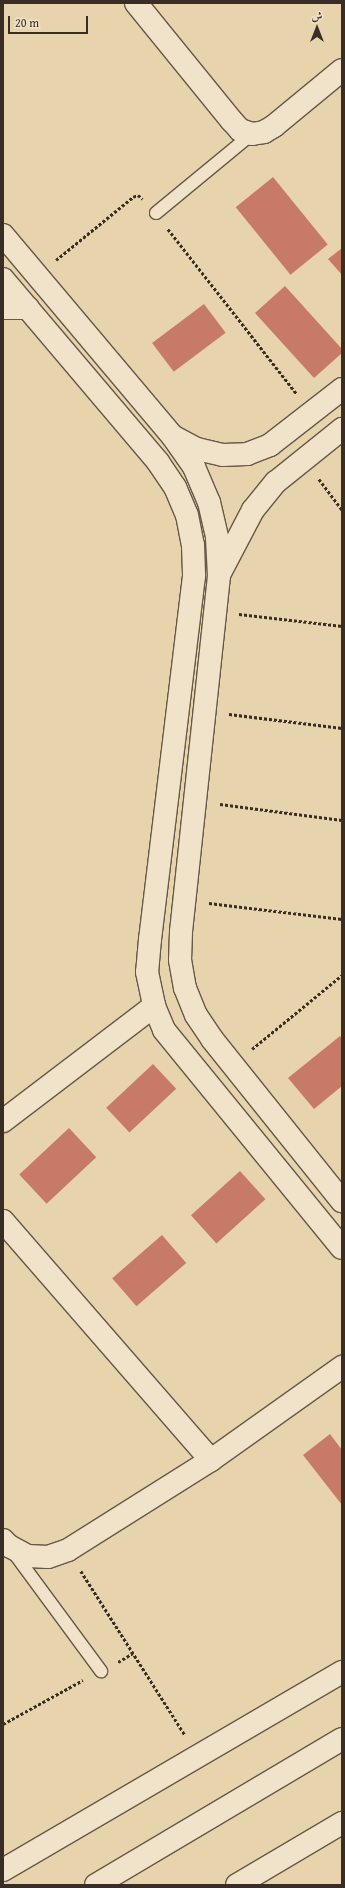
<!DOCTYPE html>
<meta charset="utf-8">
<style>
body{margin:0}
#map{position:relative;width:345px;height:1888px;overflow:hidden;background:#e8d4ac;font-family:"Gentium Book Plus",Amiri,serif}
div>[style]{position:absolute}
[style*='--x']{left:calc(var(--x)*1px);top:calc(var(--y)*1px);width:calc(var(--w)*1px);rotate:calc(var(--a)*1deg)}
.building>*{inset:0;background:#c77b66;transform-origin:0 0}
.path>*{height:2.5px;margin-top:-1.25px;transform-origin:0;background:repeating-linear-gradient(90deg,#392e25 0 3px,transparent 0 5px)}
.roads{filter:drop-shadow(1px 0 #655847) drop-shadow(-1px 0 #655847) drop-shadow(0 1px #655847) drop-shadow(0 -1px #655847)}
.service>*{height:12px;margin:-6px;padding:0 6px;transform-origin:6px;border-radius:6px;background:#f0e3c9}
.minor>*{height:22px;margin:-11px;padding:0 11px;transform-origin:11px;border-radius:11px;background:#f0e3c9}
.tertiary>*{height:22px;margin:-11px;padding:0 11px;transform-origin:11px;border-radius:11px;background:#f0e3c9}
span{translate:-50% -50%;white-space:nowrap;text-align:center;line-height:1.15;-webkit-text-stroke:3px #f0e3c9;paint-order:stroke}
.frame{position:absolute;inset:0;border:4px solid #392e25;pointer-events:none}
.north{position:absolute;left:297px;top:8px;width:40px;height:40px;-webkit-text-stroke:3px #f0e3c9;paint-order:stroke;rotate:0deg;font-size:11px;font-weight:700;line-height:16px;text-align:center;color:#392e25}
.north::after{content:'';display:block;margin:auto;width:14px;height:18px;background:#392e25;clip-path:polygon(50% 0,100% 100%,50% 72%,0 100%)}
.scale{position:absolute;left:8px;top:16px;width:80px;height:18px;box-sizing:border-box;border:2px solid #392e25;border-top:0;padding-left:5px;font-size:12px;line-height:14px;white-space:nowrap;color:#392e25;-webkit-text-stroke:3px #f0e3c9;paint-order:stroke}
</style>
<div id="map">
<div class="building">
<div style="left:273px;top:177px;width:87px;height:48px;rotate:51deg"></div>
<div style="clip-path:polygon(342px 248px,342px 275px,328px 259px)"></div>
<div style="clip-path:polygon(285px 286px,342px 349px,342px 353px,314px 378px,255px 313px)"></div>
<div style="left:204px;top:304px;width:36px;height:65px;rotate:53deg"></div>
<div style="clip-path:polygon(340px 1036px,342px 1039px,342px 1086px,314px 1109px,288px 1078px)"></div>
<div style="left:153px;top:1064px;width:34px;height:64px;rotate:47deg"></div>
<div style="left:69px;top:1128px;width:40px;height:68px;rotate:47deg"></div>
<div style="left:240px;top:1171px;width:38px;height:66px;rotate:48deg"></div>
<div style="left:162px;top:1235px;width:37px;height:66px;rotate:49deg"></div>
<div style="clip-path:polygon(330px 1434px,342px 1450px,342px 1505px,303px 1455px)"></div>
</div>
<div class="path">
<div style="--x:168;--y:229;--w:209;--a:52"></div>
<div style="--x:56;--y:260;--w:99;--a:-39.3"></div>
<div style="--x:133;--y:197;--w:5;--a:-22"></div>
<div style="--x:138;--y:195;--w:6;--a:39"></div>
<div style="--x:319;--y:479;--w:39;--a:53"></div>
<div style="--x:239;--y:614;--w:104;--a:6.6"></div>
<div style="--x:229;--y:714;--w:114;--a:7.1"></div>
<div style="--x:220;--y:804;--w:123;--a:7.5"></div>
<div style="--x:209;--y:903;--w:134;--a:6.9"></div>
<div style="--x:252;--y:1049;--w:117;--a:-39.4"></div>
<div style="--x:81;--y:1571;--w:194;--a:57.6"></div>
<div style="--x:118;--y:1662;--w:17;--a:-31"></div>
<div style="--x:3;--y:1724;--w:91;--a:-28.8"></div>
</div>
<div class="roads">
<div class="service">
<div style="--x:156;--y:213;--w:124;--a:-39.5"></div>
<div style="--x:14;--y:1553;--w:147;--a:53.6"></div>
</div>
<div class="minor">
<div style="--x:136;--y:3;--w:152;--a:50.9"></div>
<div style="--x:232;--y:121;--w:12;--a:48"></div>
<div style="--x:240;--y:130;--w:13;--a:18"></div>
<div style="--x:252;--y:134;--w:12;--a:-9"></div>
<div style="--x:264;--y:132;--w:12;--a:-31"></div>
<div style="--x:274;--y:126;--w:88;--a:-39.5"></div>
<div style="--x:3;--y:235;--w:264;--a:49.9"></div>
<div style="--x:173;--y:437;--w:37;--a:55"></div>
<div style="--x:194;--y:467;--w:38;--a:67"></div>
<div style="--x:209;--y:502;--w:37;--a:77"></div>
<div style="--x:217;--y:538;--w:38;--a:87"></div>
<div style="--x:219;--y:576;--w:358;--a:96.1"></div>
<div style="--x:181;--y:932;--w:28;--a:92"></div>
<div style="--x:180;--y:960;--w:28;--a:80"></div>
<div style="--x:185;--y:988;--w:29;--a:68"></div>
<div style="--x:196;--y:1015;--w:29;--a:56"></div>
<div style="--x:212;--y:1039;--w:208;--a:51.3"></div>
<div style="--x:3;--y:279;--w:240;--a:49.7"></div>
<div style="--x:158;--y:462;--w:30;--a:56"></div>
<div style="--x:175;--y:487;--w:30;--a:67"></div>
<div style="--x:187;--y:515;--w:31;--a:79"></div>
<div style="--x:193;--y:545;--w:31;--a:88"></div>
<div style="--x:194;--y:576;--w:366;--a:96.9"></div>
<div style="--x:150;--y:939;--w:33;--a:95"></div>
<div style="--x:147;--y:972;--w:35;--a:78"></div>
<div style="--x:154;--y:1006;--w:26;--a:67"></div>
<div style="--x:164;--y:1030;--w:281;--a:50.8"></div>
<div style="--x:3;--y:308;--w:25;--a:0"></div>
<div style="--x:174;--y:437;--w:26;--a:28"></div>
<div style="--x:197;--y:449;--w:26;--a:13"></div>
<div style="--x:222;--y:455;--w:25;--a:-2"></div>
<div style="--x:247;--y:454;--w:25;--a:-21"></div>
<div style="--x:270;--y:445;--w:91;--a:-37.9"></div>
<div style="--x:220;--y:573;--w:71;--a:-62.4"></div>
<div style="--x:253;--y:510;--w:36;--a:-51"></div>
<div style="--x:276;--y:482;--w:85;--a:-38.8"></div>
<div style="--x:3;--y:1121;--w:190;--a:-37.3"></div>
<div style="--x:3;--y:1221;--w:317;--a:49"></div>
<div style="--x:3;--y:1540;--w:8;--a:45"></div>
<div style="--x:9;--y:1546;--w:21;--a:28"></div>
<div style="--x:28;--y:1556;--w:20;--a:3"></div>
<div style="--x:48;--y:1557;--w:21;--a:-19"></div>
<div style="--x:68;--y:1550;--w:169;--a:-32.2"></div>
<div style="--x:211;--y:1460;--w:161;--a:-35.4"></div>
<div style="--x:3;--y:1870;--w:393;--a:-30.3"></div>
</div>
<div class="tertiary">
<div style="--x:96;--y:1885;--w:286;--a:-30.7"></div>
<div style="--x:237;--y:1885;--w:122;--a:-30.6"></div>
</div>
</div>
<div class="frame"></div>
<div class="north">ش</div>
<div class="scale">20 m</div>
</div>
